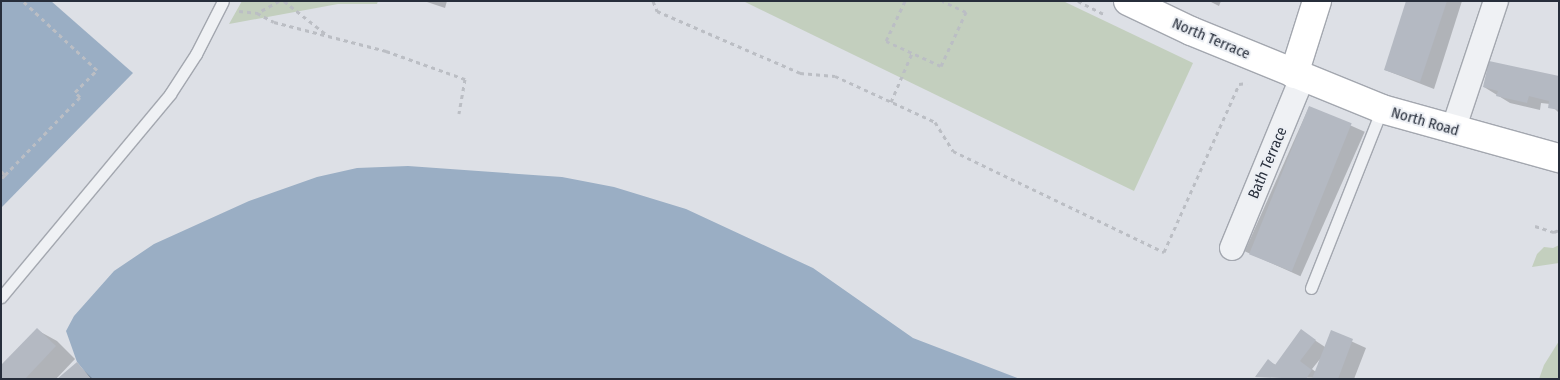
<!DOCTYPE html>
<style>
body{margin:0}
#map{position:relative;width:1560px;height:380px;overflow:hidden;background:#dde0e6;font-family:"Fira Sans Condensed",sans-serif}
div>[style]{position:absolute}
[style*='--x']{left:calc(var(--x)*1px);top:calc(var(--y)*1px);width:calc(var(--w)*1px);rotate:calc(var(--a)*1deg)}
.green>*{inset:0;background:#c3cfbe}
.water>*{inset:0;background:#9aaec4}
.shadow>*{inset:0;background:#0003;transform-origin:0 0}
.building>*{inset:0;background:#b4b9c2;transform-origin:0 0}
.path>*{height:3px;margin-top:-1.5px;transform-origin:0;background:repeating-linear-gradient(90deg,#bbbec4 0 4px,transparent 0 8px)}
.roads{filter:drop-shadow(1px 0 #a3a7af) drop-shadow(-1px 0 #a3a7af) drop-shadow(0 1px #a3a7af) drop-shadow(0 -1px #a3a7af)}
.service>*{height:11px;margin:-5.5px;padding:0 5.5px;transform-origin:5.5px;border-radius:5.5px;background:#eff1f4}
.minor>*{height:24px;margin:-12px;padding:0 12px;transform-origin:12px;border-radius:12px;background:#eff1f4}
.secondary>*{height:28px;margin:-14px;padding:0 14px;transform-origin:14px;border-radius:14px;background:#fff}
span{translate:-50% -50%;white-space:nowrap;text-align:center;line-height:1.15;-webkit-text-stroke:4px #eceff4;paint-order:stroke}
.street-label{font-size:15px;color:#272e3b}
.frame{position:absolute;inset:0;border:2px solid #272e3b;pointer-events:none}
</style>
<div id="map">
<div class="green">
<div style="clip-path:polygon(242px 1px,378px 1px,377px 4px,338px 4px,229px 24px)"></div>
<div style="clip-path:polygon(743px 1px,1063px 1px,1193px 63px,1134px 191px)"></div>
<div style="clip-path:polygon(1559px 245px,1559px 263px,1532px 267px,1537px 254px,1544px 247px,1553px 248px)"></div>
<div style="clip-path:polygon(1559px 341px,1559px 379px,1539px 379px,1544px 365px)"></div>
</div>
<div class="water">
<div style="clip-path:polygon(1px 1px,51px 1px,133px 73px,1px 208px)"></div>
<div style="clip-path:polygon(408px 166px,562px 177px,614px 187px,686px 209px,813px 268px,913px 338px,1020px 379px,91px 379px,77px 362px,66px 331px,74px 316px,114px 271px,154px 244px,249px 201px,317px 177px,357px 168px)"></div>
</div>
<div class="shadow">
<div style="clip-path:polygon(424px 1px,447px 1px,445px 8px)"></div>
<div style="clip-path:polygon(1209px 1px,1221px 1px,1219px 6px)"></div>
<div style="clip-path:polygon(1408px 1px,1462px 1px,1434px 89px,1385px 70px)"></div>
<div style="clip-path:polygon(1559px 78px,1559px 113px,1550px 104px,1541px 103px,1540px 110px,1510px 103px,1484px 87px)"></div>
<div style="left:1309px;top:107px;width:61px;height:158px;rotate:24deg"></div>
<div style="clip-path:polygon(37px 330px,57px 341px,75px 359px,56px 379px,1px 379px)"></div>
<div style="clip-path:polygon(evenodd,1301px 331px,1325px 347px,1331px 332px,1366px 348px,1354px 379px,1256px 376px,1268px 361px,1276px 365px,1301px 331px,1320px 359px,1316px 372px,1312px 369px,1320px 359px)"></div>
<div style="clip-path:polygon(77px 364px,93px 379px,59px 379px)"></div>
</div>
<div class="building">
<div style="clip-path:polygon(1406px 1px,1447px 1px,1420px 82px,1384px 70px)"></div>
<div style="clip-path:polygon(1489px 61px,1559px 76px,1559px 110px,1548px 108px,1549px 101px,1529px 96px,1527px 103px,1496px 96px,1498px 91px,1483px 87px)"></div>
<div style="left:1309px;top:106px;width:46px;height:160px;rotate:22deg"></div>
<div style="clip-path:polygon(37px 328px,56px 346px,25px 379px,1px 379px,1px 365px)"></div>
<div style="clip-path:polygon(1301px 329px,1316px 340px,1300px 361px,1312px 370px,1306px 379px,1255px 377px,1268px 359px,1275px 365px)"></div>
<div style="clip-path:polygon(1331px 330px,1353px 339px,1338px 379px,1312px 379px)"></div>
<div style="clip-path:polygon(77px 362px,91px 379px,57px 379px)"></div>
</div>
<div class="path">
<div style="--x:279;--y:1;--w:25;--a:151"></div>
<div style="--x:257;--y:13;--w:19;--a:28"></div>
<div style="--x:274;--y:22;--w:116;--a:14.5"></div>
<div style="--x:386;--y:51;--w:84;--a:19.5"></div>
<div style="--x:465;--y:79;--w:35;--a:100"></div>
<div style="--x:284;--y:1;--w:55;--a:38.3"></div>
<div style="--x:653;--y:1;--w:11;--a:68"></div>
<div style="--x:657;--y:11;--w:156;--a:23.4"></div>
<div style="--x:800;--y:73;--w:35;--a:5"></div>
<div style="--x:835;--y:76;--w:110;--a:24.7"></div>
<div style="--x:935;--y:122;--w:34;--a:58"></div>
<div style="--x:953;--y:151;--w:234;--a:25.6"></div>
<div style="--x:1164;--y:252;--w:184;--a:-65.9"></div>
<div style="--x:1239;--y:84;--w:8;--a:-7"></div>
<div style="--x:905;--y:1;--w:44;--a:115.4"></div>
<div style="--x:886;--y:41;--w:60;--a:24.4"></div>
<div style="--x:941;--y:66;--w:60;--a:-65.2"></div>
<div style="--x:966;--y:12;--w:26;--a:-155"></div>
<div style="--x:1078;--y:1;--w:29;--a:27"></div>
<div style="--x:239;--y:11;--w:18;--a:6"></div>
<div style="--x:891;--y:102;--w:53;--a:-66.8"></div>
<div style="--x:1;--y:171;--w:6;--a:45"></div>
<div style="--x:5;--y:175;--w:6;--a:135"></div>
<div style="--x:5;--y:175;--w:108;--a:-46.1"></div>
<div style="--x:80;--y:97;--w:7;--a:-135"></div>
<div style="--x:75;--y:92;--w:31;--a:-45"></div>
<div style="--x:97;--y:70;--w:101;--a:-137"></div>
<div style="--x:1535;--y:226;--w:20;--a:18"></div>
<div style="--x:1554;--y:232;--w:5;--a:-22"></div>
</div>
<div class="roads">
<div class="service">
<div style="--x:1311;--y:288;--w:193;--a:-68.4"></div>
<div style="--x:1;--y:297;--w:264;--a:-50.2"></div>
<div style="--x:170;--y:94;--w:48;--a:-57"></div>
<div style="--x:196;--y:54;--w:59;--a:-63"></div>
</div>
<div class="minor">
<div style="--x:1453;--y:130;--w:136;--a:-71.6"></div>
<div style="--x:1232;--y:248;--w:184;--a:-67.6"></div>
</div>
<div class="secondary">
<div style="--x:1128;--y:1;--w:70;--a:25.5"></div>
<div style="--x:1191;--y:31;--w:206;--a:22.2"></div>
<div style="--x:1382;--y:109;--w:184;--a:15.5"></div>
<div style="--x:1294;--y:74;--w:77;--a:-72.5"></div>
</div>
</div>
<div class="street-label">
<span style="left:1211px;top:39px;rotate:23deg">North Terrace</span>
<span style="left:1425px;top:122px;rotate:16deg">North Road</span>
<span style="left:1268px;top:163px;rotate:-67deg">Bath Terrace</span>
</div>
<div class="frame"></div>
</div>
